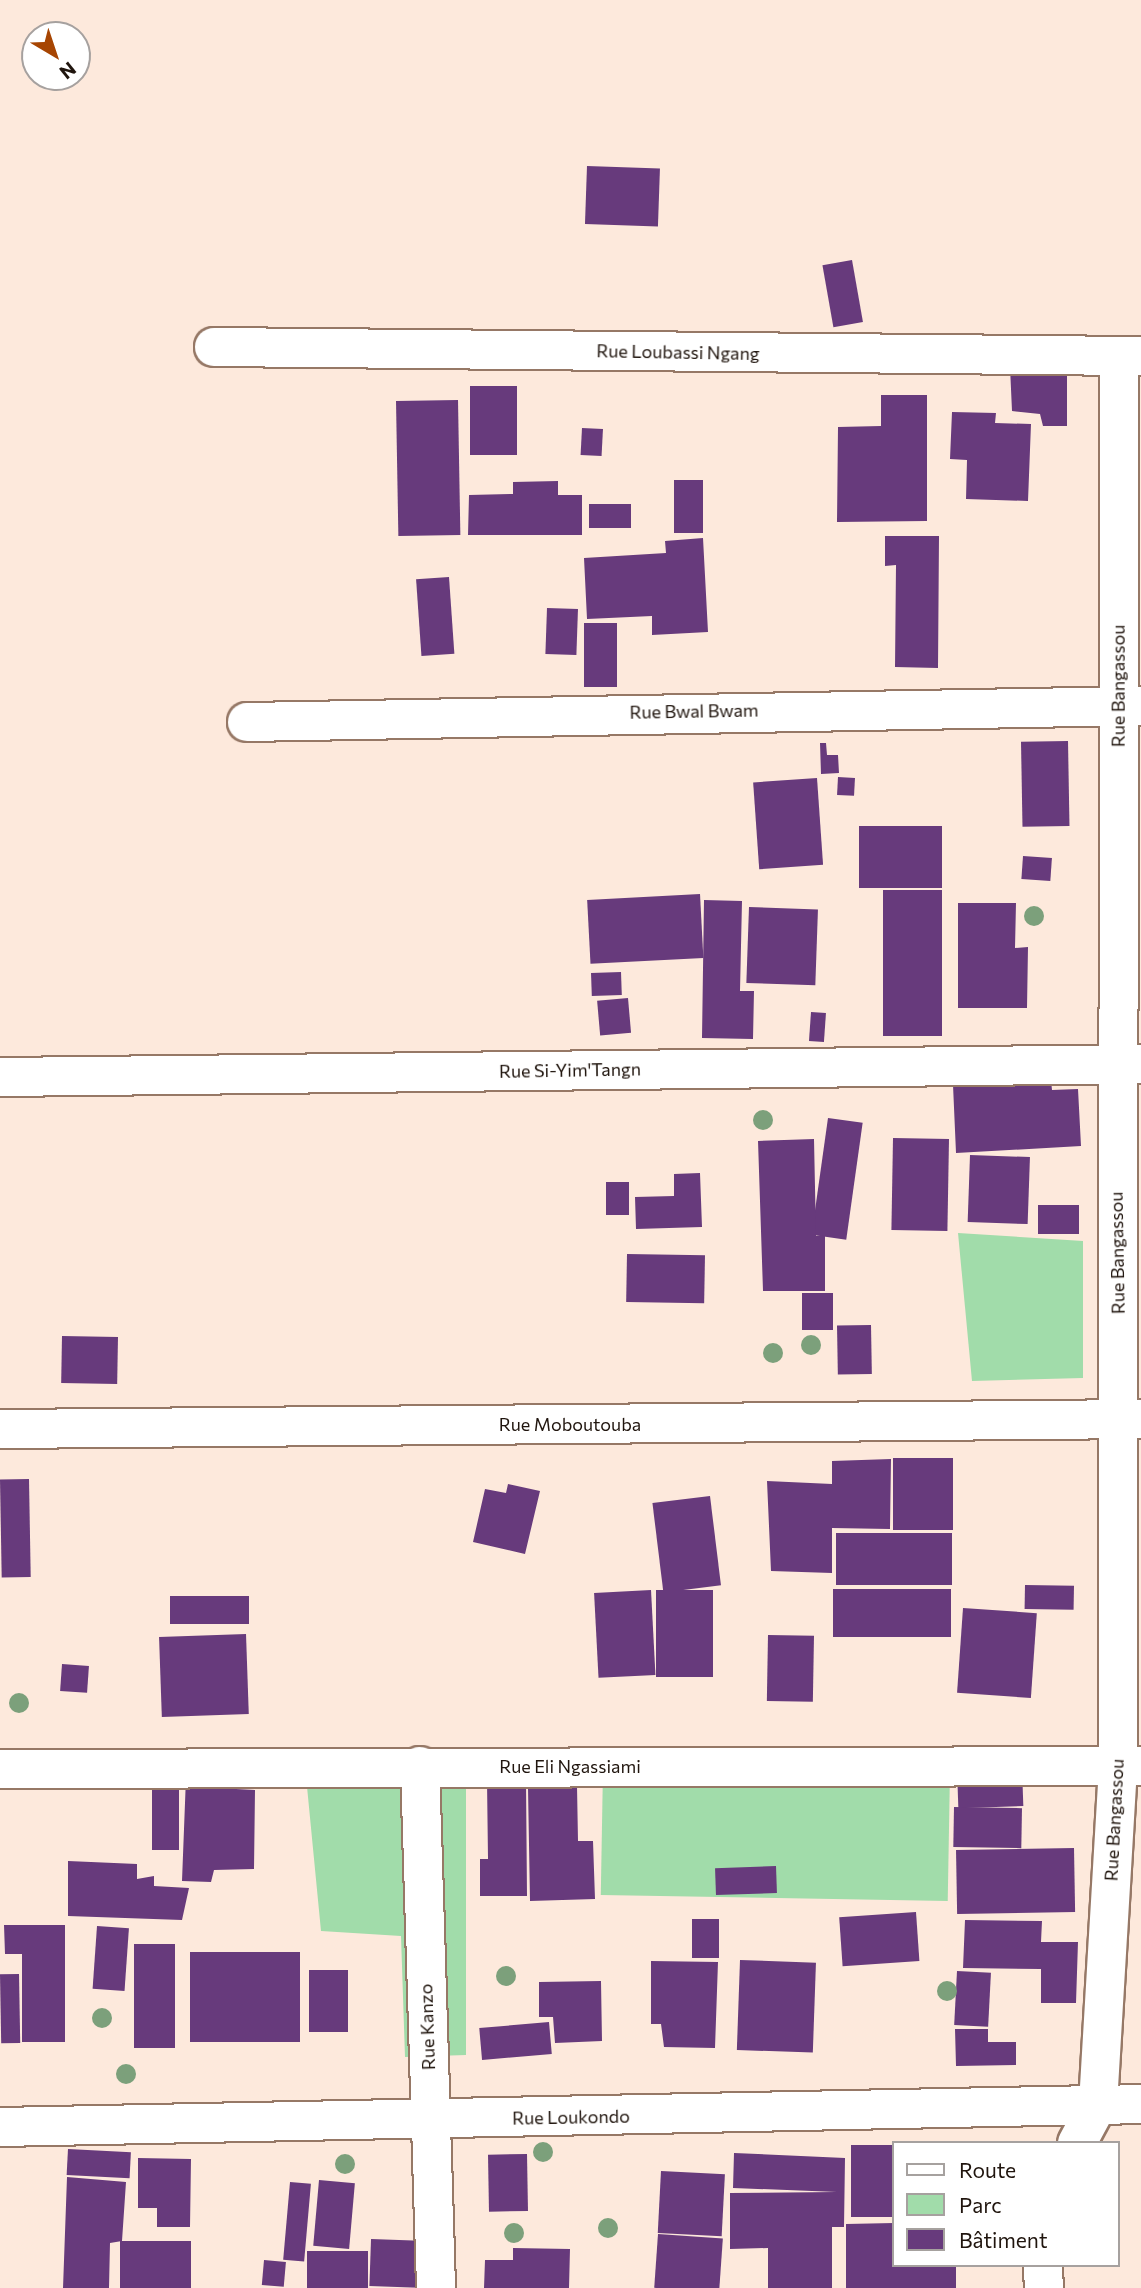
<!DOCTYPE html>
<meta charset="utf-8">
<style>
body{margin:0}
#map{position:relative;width:1141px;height:2288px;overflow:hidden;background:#fde9dc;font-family:Commissioner,sans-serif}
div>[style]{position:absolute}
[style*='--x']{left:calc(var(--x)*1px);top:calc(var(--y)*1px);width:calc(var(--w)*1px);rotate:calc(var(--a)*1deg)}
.green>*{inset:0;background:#a1dcaa;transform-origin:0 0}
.building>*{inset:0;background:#673a7c;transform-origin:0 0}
.roads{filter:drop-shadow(2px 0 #967866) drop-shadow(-2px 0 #967866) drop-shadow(0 2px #967866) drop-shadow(0 -2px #967866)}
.minor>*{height:38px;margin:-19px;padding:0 19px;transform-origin:19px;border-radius:19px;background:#fff}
.trees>*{width:20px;height:20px;margin:-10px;border-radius:50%;background:#7ca07b}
span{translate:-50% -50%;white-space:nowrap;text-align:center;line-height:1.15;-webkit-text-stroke:7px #fff;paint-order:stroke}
.street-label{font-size:18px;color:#20150e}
.legend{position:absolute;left:892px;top:2141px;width:228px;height:126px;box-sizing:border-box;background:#fff;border:2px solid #a6a19f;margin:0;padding:9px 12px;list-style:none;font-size:21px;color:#20150e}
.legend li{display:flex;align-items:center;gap:14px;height:35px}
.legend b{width:35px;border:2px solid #a6a19f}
.north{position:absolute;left:21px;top:21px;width:70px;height:70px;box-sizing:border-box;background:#fff;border:2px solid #a6a19f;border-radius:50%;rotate:141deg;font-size:19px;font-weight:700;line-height:28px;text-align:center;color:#20150e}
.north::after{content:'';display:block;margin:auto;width:24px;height:32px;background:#a74502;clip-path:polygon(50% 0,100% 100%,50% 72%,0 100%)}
</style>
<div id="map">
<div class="green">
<div style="clip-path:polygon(958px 1233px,1083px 1241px,1083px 1378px,972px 1381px)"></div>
<div style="clip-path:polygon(305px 1766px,466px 1779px,466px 2055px,405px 2057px,401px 1936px,321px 1931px)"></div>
<div style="left:950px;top:1771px;width:130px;height:347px;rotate:91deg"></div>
</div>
<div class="building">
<div style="left:587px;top:166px;width:73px;height:58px;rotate:2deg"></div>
<div style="left:852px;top:260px;width:63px;height:30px;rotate:80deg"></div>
<div style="clip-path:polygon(1067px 365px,1067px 426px,1043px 426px,1040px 414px,1012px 411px,1010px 367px)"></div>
<div style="left:517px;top:386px;width:69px;height:47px;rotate:90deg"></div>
<div style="clip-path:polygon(881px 395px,927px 395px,927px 521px,837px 522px,838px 427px,881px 426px)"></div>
<div style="left:458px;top:400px;width:135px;height:62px;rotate:89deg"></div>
<div style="clip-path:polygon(952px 412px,996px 413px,995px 423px,1031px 424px,1028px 501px,966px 499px,967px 460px,950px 459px)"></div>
<div style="left:582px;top:428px;width:21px;height:27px;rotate:3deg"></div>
<div style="left:674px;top:480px;width:29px;height:53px"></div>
<div style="clip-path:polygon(558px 481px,558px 495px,582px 495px,582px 535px,468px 535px,469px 495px,513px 494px,513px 482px)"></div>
<div style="left:589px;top:504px;width:42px;height:24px"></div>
<div style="clip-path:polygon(885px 536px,939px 536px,938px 668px,895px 667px,896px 565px,885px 566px)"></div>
<div style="clip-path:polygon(703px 538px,708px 632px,652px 635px,652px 616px,587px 619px,584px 558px,666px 553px,665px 541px)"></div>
<div style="left:449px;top:577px;width:77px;height:33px;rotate:86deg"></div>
<div style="left:547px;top:608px;width:31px;height:46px;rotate:2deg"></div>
<div style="left:584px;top:623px;width:33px;height:64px"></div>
<div style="left:1068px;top:741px;width:85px;height:47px;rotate:89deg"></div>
<div style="clip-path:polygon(820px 743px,826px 743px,827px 755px,838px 755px,839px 773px,821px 774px)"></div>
<div style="left:838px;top:777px;width:17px;height:18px;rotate:3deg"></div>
<div style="left:817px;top:778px;width:87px;height:64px;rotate:86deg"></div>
<div style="left:859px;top:826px;width:83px;height:62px"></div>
<div style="left:1023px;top:856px;width:29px;height:23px;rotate:4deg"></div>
<div style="left:883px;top:890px;width:59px;height:146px"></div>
<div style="left:700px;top:894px;width:64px;height:113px;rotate:87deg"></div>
<div style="clip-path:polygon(704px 900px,742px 901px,740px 991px,754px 991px,753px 1039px,702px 1038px)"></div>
<div style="clip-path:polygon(958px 903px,1016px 903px,1015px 948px,1028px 947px,1027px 1008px,958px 1008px)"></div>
<div style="left:749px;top:907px;width:69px;height:76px;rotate:2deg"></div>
<div style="left:621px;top:972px;width:23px;height:30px;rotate:88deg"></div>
<div style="left:628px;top:998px;width:35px;height:31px;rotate:85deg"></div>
<div style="left:811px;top:1012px;width:15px;height:29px;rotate:4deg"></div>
<div style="clip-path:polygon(1051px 1080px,1052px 1090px,1078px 1089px,1081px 1146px,956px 1153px,953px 1085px)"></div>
<div style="left:828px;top:1118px;width:35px;height:118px;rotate:8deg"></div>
<div style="clip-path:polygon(814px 1139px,816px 1236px,825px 1235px,825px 1291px,763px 1291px,758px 1141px)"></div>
<div style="left:949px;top:1139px;width:92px;height:56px;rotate:91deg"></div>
<div style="left:970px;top:1155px;width:60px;height:67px;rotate:2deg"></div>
<div style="clip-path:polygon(700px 1173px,702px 1227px,636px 1229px,635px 1197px,674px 1196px,674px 1174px)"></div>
<div style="left:629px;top:1182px;width:33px;height:23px;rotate:90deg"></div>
<div style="left:1038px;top:1205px;width:41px;height:29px"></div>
<div style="left:627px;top:1254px;width:78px;height:48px;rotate:1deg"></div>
<div style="left:802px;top:1293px;width:31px;height:37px"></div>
<div style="left:871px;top:1325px;width:49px;height:34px;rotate:89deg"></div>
<div style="left:62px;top:1336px;width:56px;height:47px;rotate:1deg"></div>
<div style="left:953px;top:1458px;width:72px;height:60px;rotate:90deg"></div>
<div style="clip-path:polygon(891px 1459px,890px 1529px,832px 1528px,832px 1573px,771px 1571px,767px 1481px,832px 1484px,832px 1461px)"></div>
<div style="left:29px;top:1479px;width:98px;height:29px;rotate:89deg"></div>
<div style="clip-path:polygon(508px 1484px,540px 1491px,525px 1554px,473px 1542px,485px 1489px,506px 1493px)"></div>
<div style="left:710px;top:1496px;width:90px;height:58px;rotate:83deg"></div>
<div style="left:952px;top:1533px;width:52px;height:116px;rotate:90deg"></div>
<div style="left:1025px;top:1585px;width:49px;height:24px;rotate:1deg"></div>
<div style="left:951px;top:1589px;width:48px;height:118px;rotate:90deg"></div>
<div style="left:651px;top:1590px;width:85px;height:57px;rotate:87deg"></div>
<div style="left:713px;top:1590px;width:87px;height:57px;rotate:90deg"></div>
<div style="left:249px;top:1596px;width:28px;height:79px;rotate:90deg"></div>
<div style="left:963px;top:1608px;width:74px;height:85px;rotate:4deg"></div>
<div style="left:246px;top:1634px;width:80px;height:87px;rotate:88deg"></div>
<div style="left:768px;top:1635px;width:46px;height:66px;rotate:1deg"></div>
<div style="left:62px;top:1664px;width:27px;height:27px;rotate:4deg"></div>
<div style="left:1022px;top:1768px;width:38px;height:65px;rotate:88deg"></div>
<div style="left:179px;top:1769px;width:81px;height:27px;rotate:90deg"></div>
<div style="clip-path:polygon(217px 1776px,217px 1788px,255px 1790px,254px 1869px,214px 1870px,211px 1882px,182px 1881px,186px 1777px)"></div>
<div style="clip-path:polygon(487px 1781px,526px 1781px,527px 1896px,480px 1896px,480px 1859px,488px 1859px)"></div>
<div style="clip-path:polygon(577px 1786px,578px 1841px,593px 1841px,595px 1899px,530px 1901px,528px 1788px)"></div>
<div style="left:954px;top:1807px;width:68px;height:40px;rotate:1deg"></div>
<div style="left:1074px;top:1848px;width:64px;height:118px;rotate:89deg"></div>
<div style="clip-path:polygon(68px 1861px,137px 1864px,137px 1879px,154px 1876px,154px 1886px,189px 1888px,182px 1920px,68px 1916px)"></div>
<div style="left:776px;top:1866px;width:27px;height:61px;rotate:88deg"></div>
<div style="left:916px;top:1912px;width:49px;height:77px;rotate:86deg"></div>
<div style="left:719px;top:1919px;width:39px;height:27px;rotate:90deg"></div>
<div style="clip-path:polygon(965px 1920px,1042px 1921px,1041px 1942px,1078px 1942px,1076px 2003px,1041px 2003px,1041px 1969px,963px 1968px)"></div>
<div style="clip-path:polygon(4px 1925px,65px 1925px,65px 2042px,22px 2042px,22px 1954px,5px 1954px)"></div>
<div style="left:97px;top:1926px;width:32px;height:63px;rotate:4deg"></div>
<div style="left:175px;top:1944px;width:104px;height:41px;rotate:90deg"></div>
<div style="left:190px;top:1952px;width:110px;height:90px"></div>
<div style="left:740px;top:1960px;width:76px;height:90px;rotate:2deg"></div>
<div style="clip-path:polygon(651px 1961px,718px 1962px,715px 2048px,664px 2047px,661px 2024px,651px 2024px)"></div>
<div style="left:309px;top:1970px;width:39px;height:62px"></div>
<div style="left:957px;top:1971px;width:34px;height:54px;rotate:3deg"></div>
<div style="left:19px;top:1974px;width:69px;height:19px;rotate:89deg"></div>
<div style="clip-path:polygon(601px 1981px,602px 2041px,555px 2043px,553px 2017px,539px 2017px,539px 1982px)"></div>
<div style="left:549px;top:2022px;width:32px;height:70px;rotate:85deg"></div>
<div style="clip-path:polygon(955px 2029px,988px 2029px,988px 2042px,1016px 2042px,1016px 2065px,956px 2066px)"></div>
<div style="left:851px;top:2145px;width:43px;height:72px"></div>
<div style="left:68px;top:2149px;width:63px;height:26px;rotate:3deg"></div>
<div style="clip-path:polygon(734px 2153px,845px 2158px,844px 2227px,832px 2227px,832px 2288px,768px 2288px,768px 2248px,730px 2249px,730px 2193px,837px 2192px,733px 2188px)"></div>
<div style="left:527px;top:2154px;width:57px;height:39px;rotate:89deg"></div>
<div style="clip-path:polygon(138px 2158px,191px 2159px,190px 2227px,157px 2227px,157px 2208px,138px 2208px)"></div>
<div style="left:661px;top:2171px;width:64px;height:62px;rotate:3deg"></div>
<div style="clip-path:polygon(67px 2177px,126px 2182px,122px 2241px,110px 2243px,109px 2288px,63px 2288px)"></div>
<div style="left:319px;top:2180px;width:36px;height:66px;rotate:5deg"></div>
<div style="left:290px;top:2182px;width:21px;height:78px;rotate:5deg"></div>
<div style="clip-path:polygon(894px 2223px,894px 2265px,956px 2265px,956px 2288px,846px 2288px,846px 2224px)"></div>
<div style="left:658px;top:2234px;width:65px;height:54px;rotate:4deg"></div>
<div style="left:191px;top:2241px;width:47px;height:71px;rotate:90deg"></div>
<div style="left:427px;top:2241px;width:47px;height:56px;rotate:92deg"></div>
<div style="clip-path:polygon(513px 2248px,570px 2249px,569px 2288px,484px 2288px,485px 2260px,513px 2260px)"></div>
<div style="left:368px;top:2251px;width:37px;height:61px;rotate:90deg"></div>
<div style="left:264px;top:2260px;width:22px;height:25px;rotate:5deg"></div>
</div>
<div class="roads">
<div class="minor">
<div style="--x:214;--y:347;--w:927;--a:0.56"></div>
<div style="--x:247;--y:722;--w:894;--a:-1.03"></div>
<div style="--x:0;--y:1077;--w:1141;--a:-0.65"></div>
<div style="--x:0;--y:1429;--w:1141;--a:-0.5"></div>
<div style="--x:420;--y:1766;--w:522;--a:88.24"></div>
<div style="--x:0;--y:1769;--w:1141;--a:-0.15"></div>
<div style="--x:0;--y:2127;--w:1141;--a:-1.15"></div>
<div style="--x:1077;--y:2143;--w:44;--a:-61.7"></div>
<div style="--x:1098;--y:2104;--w:339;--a:-86.6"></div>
<div style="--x:1118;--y:1766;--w:1409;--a:-89.96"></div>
<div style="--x:1043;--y:2265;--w:23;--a:88"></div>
</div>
</div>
<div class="trees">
<div style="left:1034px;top:916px"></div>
<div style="left:763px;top:1120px"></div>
<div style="left:811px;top:1345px"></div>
<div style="left:773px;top:1353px"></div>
<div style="left:19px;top:1703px"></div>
<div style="left:506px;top:1976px"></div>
<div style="left:947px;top:1991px"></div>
<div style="left:102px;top:2018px"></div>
<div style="left:126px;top:2074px"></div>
<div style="left:543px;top:2152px"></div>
<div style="left:345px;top:2164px"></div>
<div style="left:608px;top:2228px"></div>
<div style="left:514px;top:2233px"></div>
</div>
<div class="street-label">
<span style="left:678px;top:352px;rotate:1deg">Rue Loubassi Ngang</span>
<span style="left:1118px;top:686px;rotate:-90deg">Rue Bangassou</span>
<span style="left:694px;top:711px;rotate:-1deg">Rue Bwal Bwam</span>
<span style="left:570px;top:1070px;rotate:-1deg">Rue Si-Yim'Tangn</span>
<span style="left:1117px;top:1253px;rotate:-91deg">Rue Bangassou</span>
<span style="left:570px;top:1424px">Rue Moboutouba</span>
<span style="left:570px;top:1766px">Rue Eli Ngassiami</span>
<span style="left:1114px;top:1820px;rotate:-87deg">Rue Bangassou</span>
<span style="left:427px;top:2027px;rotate:-92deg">Rue Kanzo</span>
<span style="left:571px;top:2117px;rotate:-1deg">Rue Loukondo</span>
</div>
<ul class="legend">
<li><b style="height:9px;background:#fff"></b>Route</li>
<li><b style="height:19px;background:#a1dcaa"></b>Parc</li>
<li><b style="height:19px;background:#673a7c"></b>Bâtiment</li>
</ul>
<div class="north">N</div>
</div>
